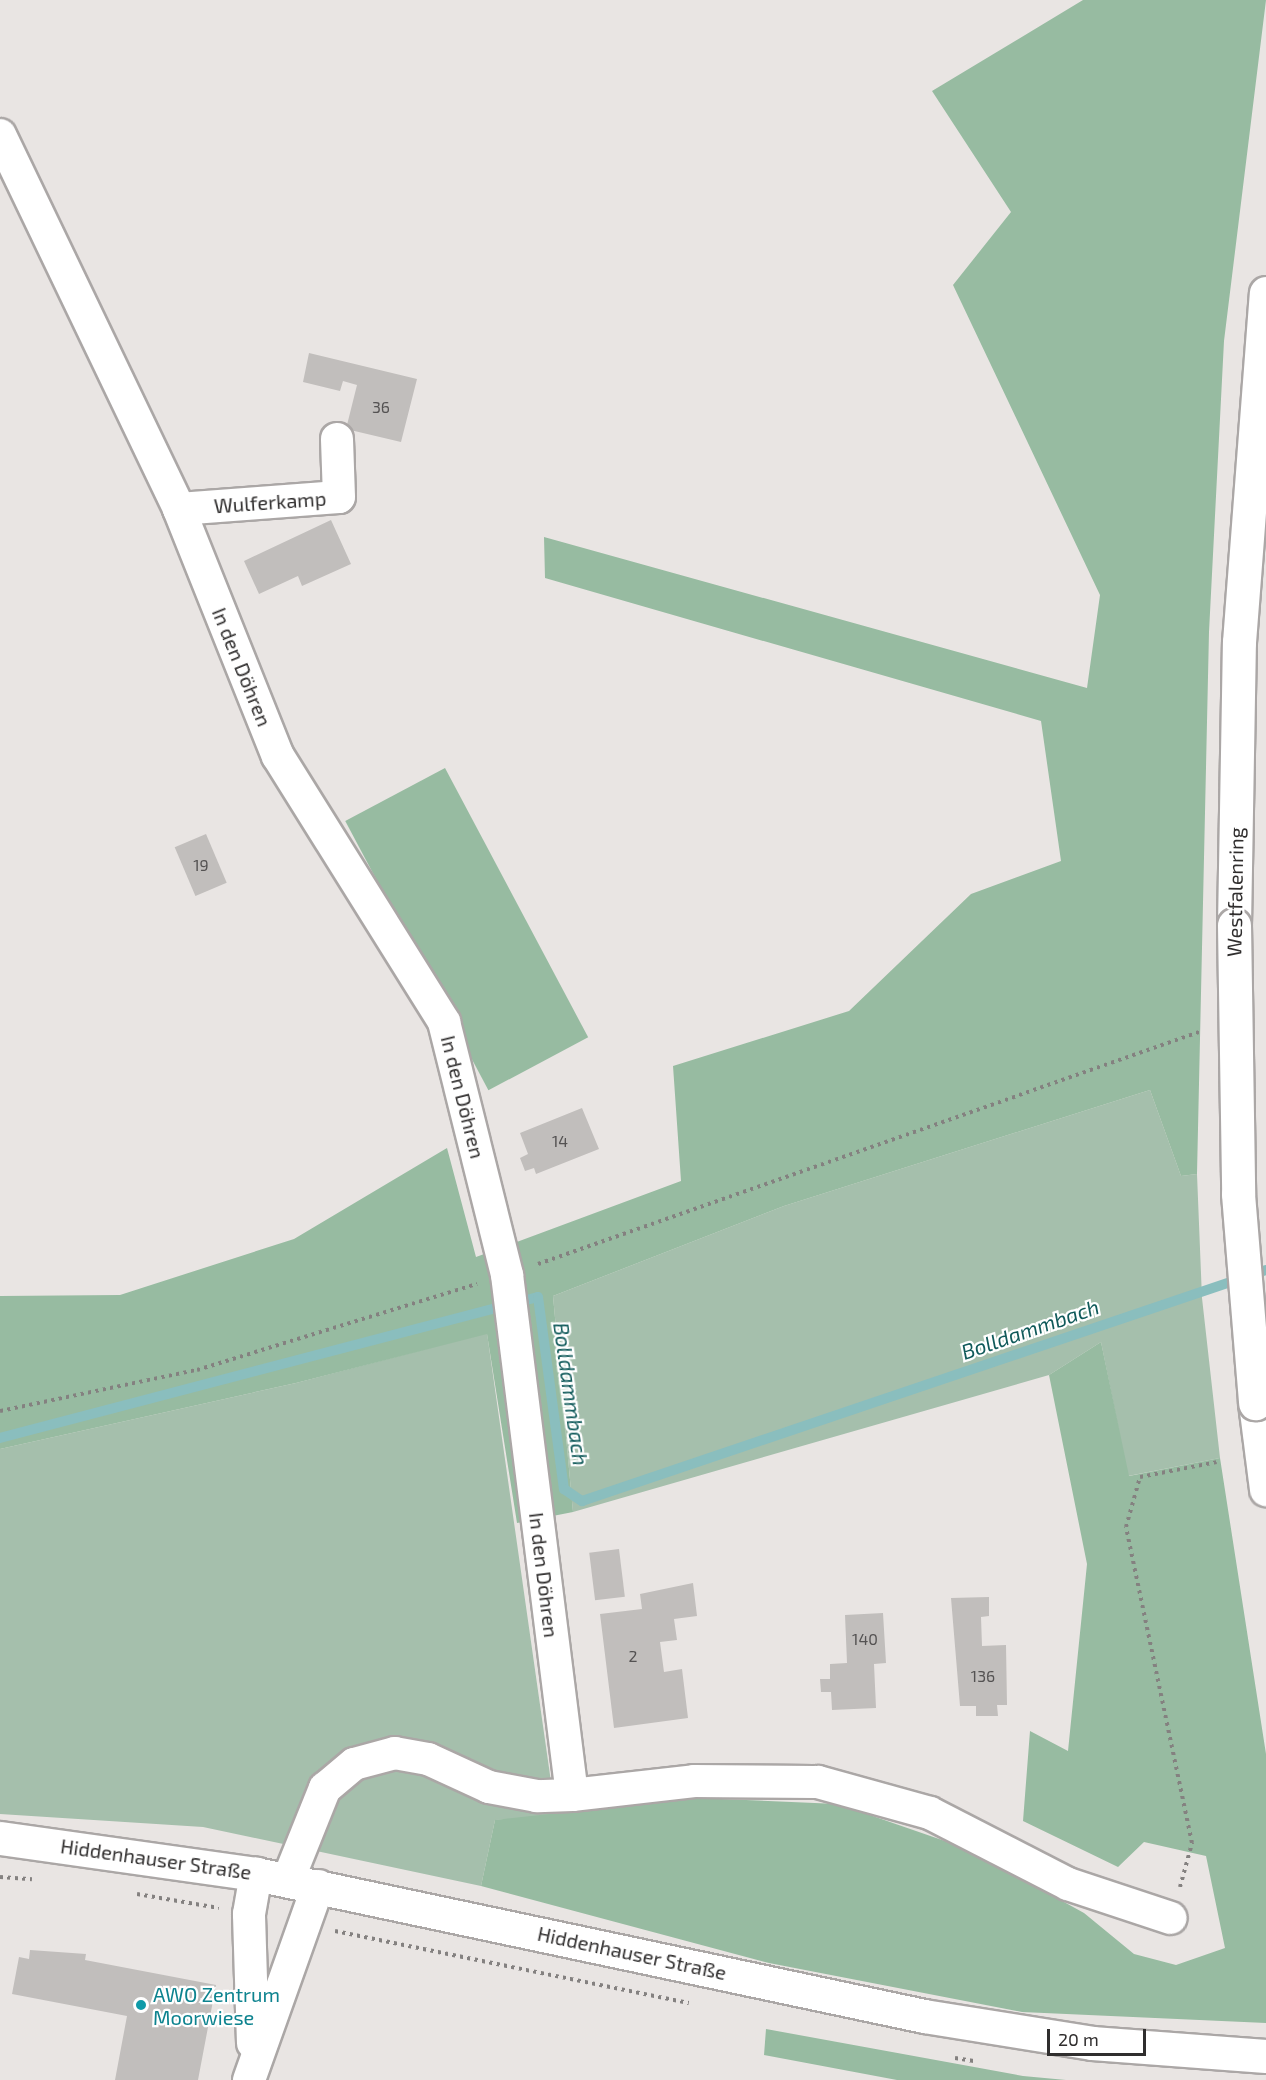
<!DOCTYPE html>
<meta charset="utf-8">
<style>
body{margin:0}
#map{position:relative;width:1266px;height:2080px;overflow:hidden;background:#e9e5e3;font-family:"Exo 2",sans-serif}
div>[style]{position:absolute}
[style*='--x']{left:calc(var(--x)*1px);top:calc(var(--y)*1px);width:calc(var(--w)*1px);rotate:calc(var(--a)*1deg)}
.green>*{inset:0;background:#a5bfac}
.forest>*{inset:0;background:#97bba1;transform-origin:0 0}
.stream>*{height:10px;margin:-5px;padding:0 5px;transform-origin:5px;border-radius:5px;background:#8abebe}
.building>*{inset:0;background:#c1bebc;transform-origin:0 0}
.path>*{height:4px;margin-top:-2px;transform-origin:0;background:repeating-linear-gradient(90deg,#848180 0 3px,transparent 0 7.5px)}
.roads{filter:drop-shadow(2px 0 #aba7a6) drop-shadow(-2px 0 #aba7a6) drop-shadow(0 2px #aba7a6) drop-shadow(0 -2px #aba7a6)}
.street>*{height:32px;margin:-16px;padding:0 16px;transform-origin:16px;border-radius:16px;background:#fff}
.secondary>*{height:33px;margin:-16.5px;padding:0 16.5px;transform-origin:16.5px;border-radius:16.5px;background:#fff}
.bridges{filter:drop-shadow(2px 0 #aba7a6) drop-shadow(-2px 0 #aba7a6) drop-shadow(0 2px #aba7a6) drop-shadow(0 -2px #aba7a6)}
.secondary-bridge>*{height:33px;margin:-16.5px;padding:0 16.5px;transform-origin:16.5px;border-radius:16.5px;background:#fff}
.dots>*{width:16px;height:16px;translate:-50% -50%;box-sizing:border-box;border:3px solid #fff;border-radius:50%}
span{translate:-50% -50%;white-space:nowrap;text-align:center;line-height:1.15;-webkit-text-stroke:4.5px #fff;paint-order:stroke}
.number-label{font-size:16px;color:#545252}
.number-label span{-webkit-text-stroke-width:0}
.street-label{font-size:20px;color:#302e2e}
.culture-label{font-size:20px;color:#0d838f}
.left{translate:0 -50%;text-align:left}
.water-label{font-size:21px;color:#105a5a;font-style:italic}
.scale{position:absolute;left:1047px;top:2029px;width:99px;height:27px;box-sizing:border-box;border:3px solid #302e2e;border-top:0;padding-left:8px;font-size:18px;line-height:21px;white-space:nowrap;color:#302e2e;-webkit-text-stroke:4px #fff;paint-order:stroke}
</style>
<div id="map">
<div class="green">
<div style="clip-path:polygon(1150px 1090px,1181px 1176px,1197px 1174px,1202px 1298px,1220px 1458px,1128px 1476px,1101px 1342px,1049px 1375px,573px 1512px,553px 1296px,784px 1206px)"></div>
<div style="clip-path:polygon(487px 1333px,556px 1817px,495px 1820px,481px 1886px,203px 1827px,0 1814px,0 1449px,296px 1383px)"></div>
</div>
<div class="forest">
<div style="clip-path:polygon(1083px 0,1266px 0,1224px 341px,1209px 632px,1197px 1174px,1181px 1176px,1150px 1090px,784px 1206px,553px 1296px,573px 1512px,517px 1523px,487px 1334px,296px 1383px,0 1449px,0 1296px,120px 1295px,294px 1239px,447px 1148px,476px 1257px,681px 1181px,673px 1066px,849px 1011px,971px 894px,1061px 861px,1041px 721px,545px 578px,544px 537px,1087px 688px,1100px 595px,953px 285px,1011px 212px,932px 91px)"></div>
<div style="left:445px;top:768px;width:305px;height:113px;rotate:62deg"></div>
<div style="clip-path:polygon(1101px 1342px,1129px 1476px,1220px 1458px,1266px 1754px,1266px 2023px,1022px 2012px,769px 1963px,481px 1886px,495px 1820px,697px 1798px,838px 1804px,968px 1849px,1084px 1913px,1134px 1954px,1176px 1965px,1225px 1948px,1206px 1856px,1144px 1842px,1118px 1867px,1023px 1821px,1030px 1731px,1068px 1751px,1087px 1564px,1049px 1375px)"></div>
<div style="clip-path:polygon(766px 2029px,1023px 2076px,1066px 2080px,897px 2080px,764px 2055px)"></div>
</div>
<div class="stream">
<div style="--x:0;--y:1438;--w:556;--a:-14.69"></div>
<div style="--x:538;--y:1297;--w:194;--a:82.3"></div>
<div style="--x:564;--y:1489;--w:22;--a:34"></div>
<div style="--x:582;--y:1501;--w:722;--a:-18.66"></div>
</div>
<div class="building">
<div style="clip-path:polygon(309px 353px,417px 379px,401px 442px,346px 429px,357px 385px,343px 381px,340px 391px,303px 382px)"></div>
<div style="clip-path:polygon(331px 520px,351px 564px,302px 586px,298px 576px,259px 594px,244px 561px)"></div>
<div style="left:206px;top:834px;width:53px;height:34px;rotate:67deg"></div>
<div style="clip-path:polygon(582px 1108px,599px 1149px,536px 1174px,534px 1168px,525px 1171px,520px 1158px,528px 1154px,520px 1133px)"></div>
<div style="left:619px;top:1549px;width:48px;height:30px;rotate:83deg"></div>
<div style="clip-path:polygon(693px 1583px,697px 1616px,674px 1619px,677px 1640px,660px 1642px,664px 1672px,682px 1669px,688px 1718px,614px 1728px,600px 1614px,642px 1609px,640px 1594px)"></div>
<div style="clip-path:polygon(989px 1597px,989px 1616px,981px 1617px,982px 1646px,1006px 1645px,1007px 1705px,997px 1705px,998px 1716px,976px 1716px,976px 1706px,960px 1706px,951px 1598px)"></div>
<div style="clip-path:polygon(883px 1613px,886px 1663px,874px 1664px,876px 1708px,832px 1710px,831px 1692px,821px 1692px,820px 1679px,830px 1679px,830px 1664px,847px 1663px,845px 1615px)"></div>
<div style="clip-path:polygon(30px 1950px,86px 1954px,85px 1960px,216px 1985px,198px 2080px,115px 2080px,127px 2016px,12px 1994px,19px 1957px,29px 1959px)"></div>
</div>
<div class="path">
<div style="--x:538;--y:1264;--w:704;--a:-19.34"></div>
<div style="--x:0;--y:1411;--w:201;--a:-11.8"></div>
<div style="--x:197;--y:1370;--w:293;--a:-17.1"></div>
<div style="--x:0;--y:1877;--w:32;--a:4"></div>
<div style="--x:1180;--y:1887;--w:46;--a:-74.7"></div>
<div style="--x:1192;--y:1843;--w:323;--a:-101.8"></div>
<div style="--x:1126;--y:1527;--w:52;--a:-74.4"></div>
<div style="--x:1140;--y:1477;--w:78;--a:-11"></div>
<div style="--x:137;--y:1894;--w:83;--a:9.7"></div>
<div style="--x:335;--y:1931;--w:361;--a:11.5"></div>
<div style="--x:955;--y:2058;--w:19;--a:9"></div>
</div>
<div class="roads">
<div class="street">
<div style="--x:0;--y:135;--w:415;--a:64.4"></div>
<div style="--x:179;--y:509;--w:266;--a:68.2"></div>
<div style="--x:278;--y:756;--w:314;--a:58"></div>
<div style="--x:444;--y:1022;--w:261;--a:76"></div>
<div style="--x:507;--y:1275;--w:524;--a:82.87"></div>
<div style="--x:572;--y:1795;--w:35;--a:178"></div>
<div style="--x:537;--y:1796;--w:49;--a:-169.4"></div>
<div style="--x:489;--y:1787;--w:67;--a:-155.3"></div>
<div style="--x:428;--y:1759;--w:34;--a:-170"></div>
<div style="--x:395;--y:1753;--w:42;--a:165"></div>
<div style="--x:354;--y:1764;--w:38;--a:140"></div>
<div style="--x:325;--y:1788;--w:99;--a:111.9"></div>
<div style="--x:179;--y:509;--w:160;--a:-4.3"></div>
<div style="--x:339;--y:497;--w:58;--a:-92"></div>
<div style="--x:572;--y:1795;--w:123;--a:-6.5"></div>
<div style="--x:694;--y:1781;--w:124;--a:0.5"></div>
<div style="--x:818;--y:1782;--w:116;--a:15.5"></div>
<div style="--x:930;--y:1813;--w:155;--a:27.2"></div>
<div style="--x:1068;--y:1884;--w:108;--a:18.3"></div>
<div style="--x:253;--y:2043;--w:129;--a:-91.8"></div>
<div style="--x:249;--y:1914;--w:41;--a:-80.1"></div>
<div style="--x:249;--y:2080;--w:206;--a:-70.4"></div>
</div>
<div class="secondary">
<div style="--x:1234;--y:925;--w:283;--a:-89"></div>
<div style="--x:1239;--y:642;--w:350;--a:-85.6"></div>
<div style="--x:1255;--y:1403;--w:87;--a:82.7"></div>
<div style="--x:0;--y:1838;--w:259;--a:8"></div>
<div style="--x:256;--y:1874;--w:683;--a:12"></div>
<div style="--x:924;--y:2016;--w:170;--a:9.1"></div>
<div style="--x:1092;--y:2043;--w:174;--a:4.3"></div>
</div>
</div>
<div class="bridges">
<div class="secondary-bridge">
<div style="--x:1234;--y:925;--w:269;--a:89.1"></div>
<div style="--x:1238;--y:1194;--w:210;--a:85.3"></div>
</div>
</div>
<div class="dots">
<div style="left:141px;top:2005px;background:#0f9aa8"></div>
</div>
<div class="number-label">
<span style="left:381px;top:407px">36</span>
<span style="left:201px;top:865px">19</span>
<span style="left:560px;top:1141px">14</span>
<span style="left:865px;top:1639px">140</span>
<span style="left:633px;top:1656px">2</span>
<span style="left:983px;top:1676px">136</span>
</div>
<div class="street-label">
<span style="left:270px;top:502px;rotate:-4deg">Wulferkamp</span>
<span style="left:242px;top:667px;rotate:68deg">In den Döhren</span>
<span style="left:1235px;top:892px;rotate:-89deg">Westfalenring</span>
<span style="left:463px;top:1097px;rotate:76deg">In den Döhren</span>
<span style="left:544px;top:1575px;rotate:83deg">In den Döhren</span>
<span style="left:156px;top:1859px;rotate:8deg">Hiddenhauser Straße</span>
<span style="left:632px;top:1953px;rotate:12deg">Hiddenhauser Straße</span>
</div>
<div class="culture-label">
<span class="left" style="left:153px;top:2006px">AWO Zentrum<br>Moorwiese</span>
</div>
<div class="water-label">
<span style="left:1030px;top:1329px;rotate:-19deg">Bolldammbach</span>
<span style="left:571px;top:1394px;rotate:82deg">Bolldammbach</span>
</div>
<div class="scale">20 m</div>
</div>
